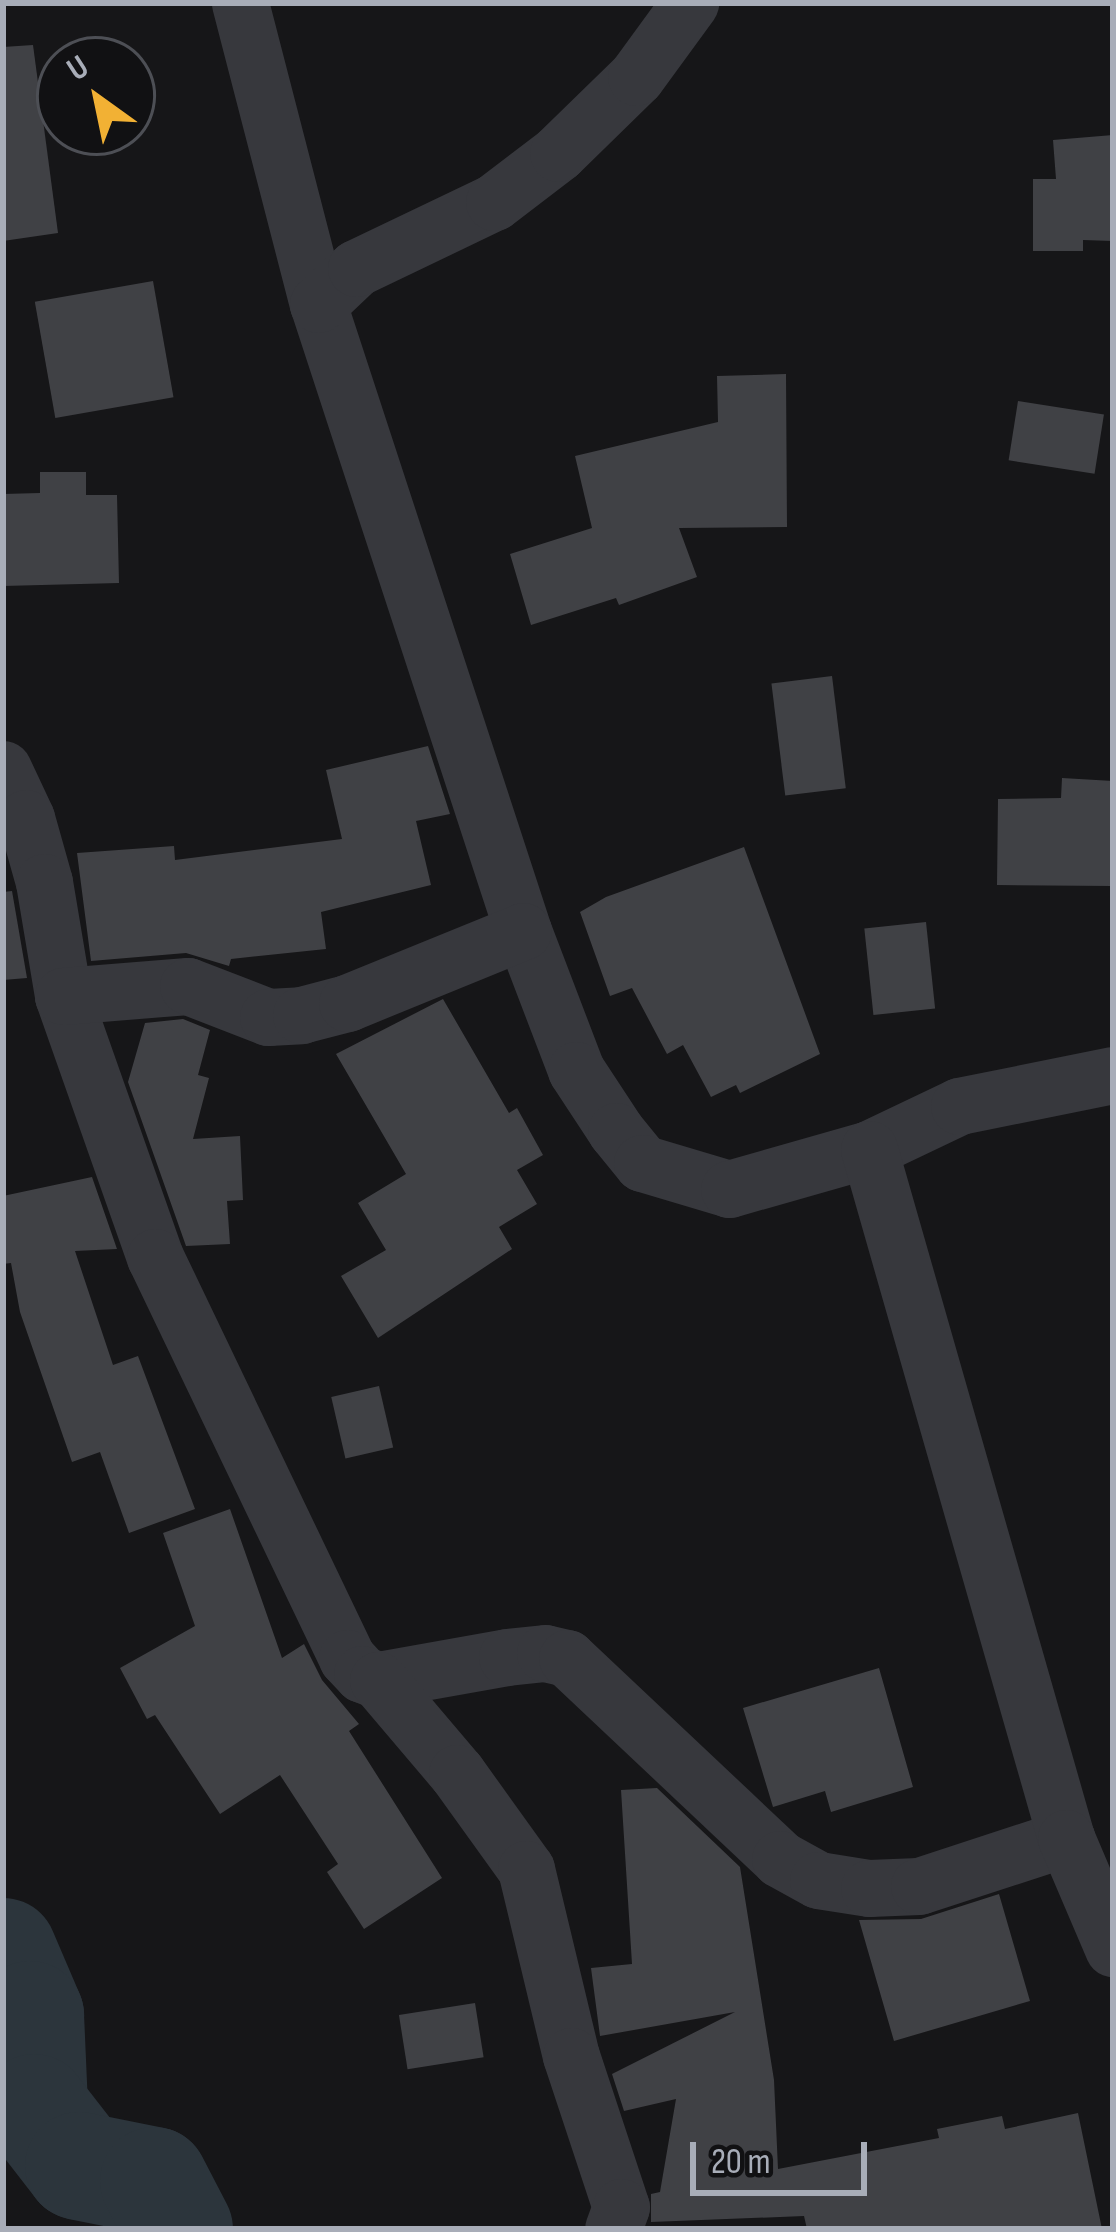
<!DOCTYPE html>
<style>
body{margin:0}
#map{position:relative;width:1116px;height:2232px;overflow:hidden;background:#161618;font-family:"Sofia Sans Condensed",sans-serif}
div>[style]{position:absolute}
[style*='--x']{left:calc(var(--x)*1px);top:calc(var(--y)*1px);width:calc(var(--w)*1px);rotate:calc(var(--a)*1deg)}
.river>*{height:108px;margin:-54px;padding:0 54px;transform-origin:54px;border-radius:54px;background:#2c353c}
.building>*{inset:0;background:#404145;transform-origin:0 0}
.street>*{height:57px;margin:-28.5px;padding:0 28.5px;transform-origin:28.5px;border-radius:28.5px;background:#37383d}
span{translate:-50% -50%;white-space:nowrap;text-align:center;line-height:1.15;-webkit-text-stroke:9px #111113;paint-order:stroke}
.frame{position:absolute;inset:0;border:6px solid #a8adb8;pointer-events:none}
.north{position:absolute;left:36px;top:36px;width:120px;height:120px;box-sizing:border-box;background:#111113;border:3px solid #4d4f55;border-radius:50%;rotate:327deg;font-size:33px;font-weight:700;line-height:48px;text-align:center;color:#a8adb8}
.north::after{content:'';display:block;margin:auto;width:42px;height:54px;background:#f2b134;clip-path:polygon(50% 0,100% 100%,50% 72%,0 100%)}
.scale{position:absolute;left:690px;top:2142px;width:177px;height:54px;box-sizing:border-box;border:6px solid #a8adb8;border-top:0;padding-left:15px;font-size:36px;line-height:42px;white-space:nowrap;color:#a8adb8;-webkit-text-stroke:9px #111113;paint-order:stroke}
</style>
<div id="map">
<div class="river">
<div style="--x:3;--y:1952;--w:69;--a:66.8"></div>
<div style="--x:30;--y:2015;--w:93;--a:87.5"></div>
<div style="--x:34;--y:2108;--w:73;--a:52.2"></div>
<div style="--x:79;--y:2166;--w:76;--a:11.3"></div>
<div style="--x:154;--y:2181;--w:54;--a:62.5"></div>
</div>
<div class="building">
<div style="clip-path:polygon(33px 45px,58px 233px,3px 241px,3px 47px)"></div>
<div style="clip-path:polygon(1113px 135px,1113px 241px,1083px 240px,1083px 251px,1033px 251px,1033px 179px,1056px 179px,1053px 140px)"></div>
<div style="left:153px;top:281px;width:118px;height:120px;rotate:80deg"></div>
<div style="clip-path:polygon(786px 374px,787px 527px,679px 528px,697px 577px,619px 605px,616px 598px,531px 625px,510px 554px,592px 528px,575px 456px,718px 422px,717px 376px)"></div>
<div style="left:1018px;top:401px;width:87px;height:60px;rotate:9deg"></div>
<div style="clip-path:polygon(40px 472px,86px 472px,86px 495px,117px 495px,119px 583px,3px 586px,3px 494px,40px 493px)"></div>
<div style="left:832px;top:676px;width:113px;height:61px;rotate:83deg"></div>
<div style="clip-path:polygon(428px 746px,450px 814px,416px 821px,431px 885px,321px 912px,326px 949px,231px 959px,229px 966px,186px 953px,91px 961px,77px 853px,174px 846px,175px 860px,342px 839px,326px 770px)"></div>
<div style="clip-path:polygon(1062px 778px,1113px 781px,1113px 886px,997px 885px,998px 799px,1061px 798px)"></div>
<div style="clip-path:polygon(744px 847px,820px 1054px,740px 1093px,736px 1085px,711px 1097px,683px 1045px,667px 1054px,632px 988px,610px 996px,580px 912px,606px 897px)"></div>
<div style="clip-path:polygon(12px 891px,27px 978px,3px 980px,3px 892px)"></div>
<div style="left:926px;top:922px;width:87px;height:62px;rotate:84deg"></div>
<div style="clip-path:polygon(443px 999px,509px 1113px,517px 1108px,543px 1155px,517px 1170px,537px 1204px,499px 1227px,512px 1249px,378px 1338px,341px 1276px,386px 1250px,358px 1203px,406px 1174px,336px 1054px)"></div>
<div style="clip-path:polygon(183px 1019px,210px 1030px,198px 1075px,209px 1078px,193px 1139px,240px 1136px,243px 1200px,227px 1201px,230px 1244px,186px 1246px,128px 1082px,145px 1023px)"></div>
<div style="clip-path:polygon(92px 1177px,117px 1249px,75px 1251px,113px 1365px,138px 1356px,195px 1509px,129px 1533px,100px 1452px,72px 1462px,20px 1312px,11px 1263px,3px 1264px,3px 1196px)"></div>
<div style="left:379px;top:1386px;width:63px;height:49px;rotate:77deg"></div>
<div style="clip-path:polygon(230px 1509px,282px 1658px,304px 1644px,322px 1680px,359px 1724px,349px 1731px,442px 1878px,364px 1929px,327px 1872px,338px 1864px,280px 1775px,220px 1814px,155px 1715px,147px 1719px,120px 1668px,195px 1626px,163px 1533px)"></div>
<div style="clip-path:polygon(879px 1668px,913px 1787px,831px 1812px,825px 1791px,773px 1807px,743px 1708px)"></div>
<div style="clip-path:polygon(657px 1788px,740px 1867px,774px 2080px,778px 2169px,939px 2138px,937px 2129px,1002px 2116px,1005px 2129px,1078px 2113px,1102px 2229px,807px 2229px,804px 2216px,651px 2222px,651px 2194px,660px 2192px,676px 2099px,624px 2111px,612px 2074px,735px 2012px,600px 2036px,591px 1968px,632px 1964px,621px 1790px)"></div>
<div style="clip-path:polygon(999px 1894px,1030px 2001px,894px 2041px,859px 1920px,921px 1919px)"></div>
<div style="left:475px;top:2003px;width:55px;height:77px;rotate:81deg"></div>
</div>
<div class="street">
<div style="--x:240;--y:3;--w:311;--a:75.5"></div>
<div style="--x:318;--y:304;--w:660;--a:71.89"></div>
<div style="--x:523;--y:931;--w:149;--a:69.1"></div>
<div style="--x:576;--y:1070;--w:73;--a:56.7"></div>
<div style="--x:616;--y:1131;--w:41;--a:50.9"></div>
<div style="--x:642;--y:1163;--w:91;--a:16.6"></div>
<div style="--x:729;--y:1189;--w:146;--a:-15.9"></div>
<div style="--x:869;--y:1149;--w:100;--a:-25.5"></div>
<div style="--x:959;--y:1106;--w:157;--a:-11.4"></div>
<div style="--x:318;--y:304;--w:52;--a:-43.5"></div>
<div style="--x:356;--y:268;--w:153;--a:-25.6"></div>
<div style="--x:494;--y:202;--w:81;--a:-37.4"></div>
<div style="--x:558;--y:153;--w:109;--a:-44.3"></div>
<div style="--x:636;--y:77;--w:92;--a:-53.9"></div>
<div style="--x:3;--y:769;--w:54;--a:64.9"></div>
<div style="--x:26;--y:818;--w:66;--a:74.3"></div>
<div style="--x:44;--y:882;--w:116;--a:80.5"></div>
<div style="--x:63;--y:996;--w:277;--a:70.6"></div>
<div style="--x:155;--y:1257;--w:445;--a:64.4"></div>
<div style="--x:347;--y:1658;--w:22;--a:47"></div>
<div style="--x:362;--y:1674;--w:17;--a:21"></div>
<div style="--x:378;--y:1680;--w:131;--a:-10.1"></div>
<div style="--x:507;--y:1657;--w:38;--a:-6"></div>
<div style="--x:545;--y:1653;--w:23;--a:13"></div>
<div style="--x:567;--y:1658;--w:293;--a:43.3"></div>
<div style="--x:780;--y:1859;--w:43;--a:28.9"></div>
<div style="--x:818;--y:1880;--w:52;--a:8.9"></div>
<div style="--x:869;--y:1888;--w:50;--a:-2.3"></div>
<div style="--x:919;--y:1886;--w:155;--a:-18.1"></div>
<div style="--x:63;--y:996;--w:125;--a:-4.6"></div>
<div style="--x:188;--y:986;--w:86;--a:21.2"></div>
<div style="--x:268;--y:1017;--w:33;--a:-3"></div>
<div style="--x:301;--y:1015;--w:48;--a:-14.6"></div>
<div style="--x:347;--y:1003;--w:190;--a:-22.2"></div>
<div style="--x:869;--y:1149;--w:717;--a:74.04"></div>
<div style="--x:1066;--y:1838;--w:120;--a:66.9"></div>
<div style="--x:378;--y:1680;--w:122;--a:49.7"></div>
<div style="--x:457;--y:1773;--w:118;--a:54.3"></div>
<div style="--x:526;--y:1869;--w:192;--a:76.5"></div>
<div style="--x:571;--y:2056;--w:159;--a:71.7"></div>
<div style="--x:621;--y:2207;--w:23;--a:110"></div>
</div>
<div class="frame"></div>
<div class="north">U</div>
<div class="scale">20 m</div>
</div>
